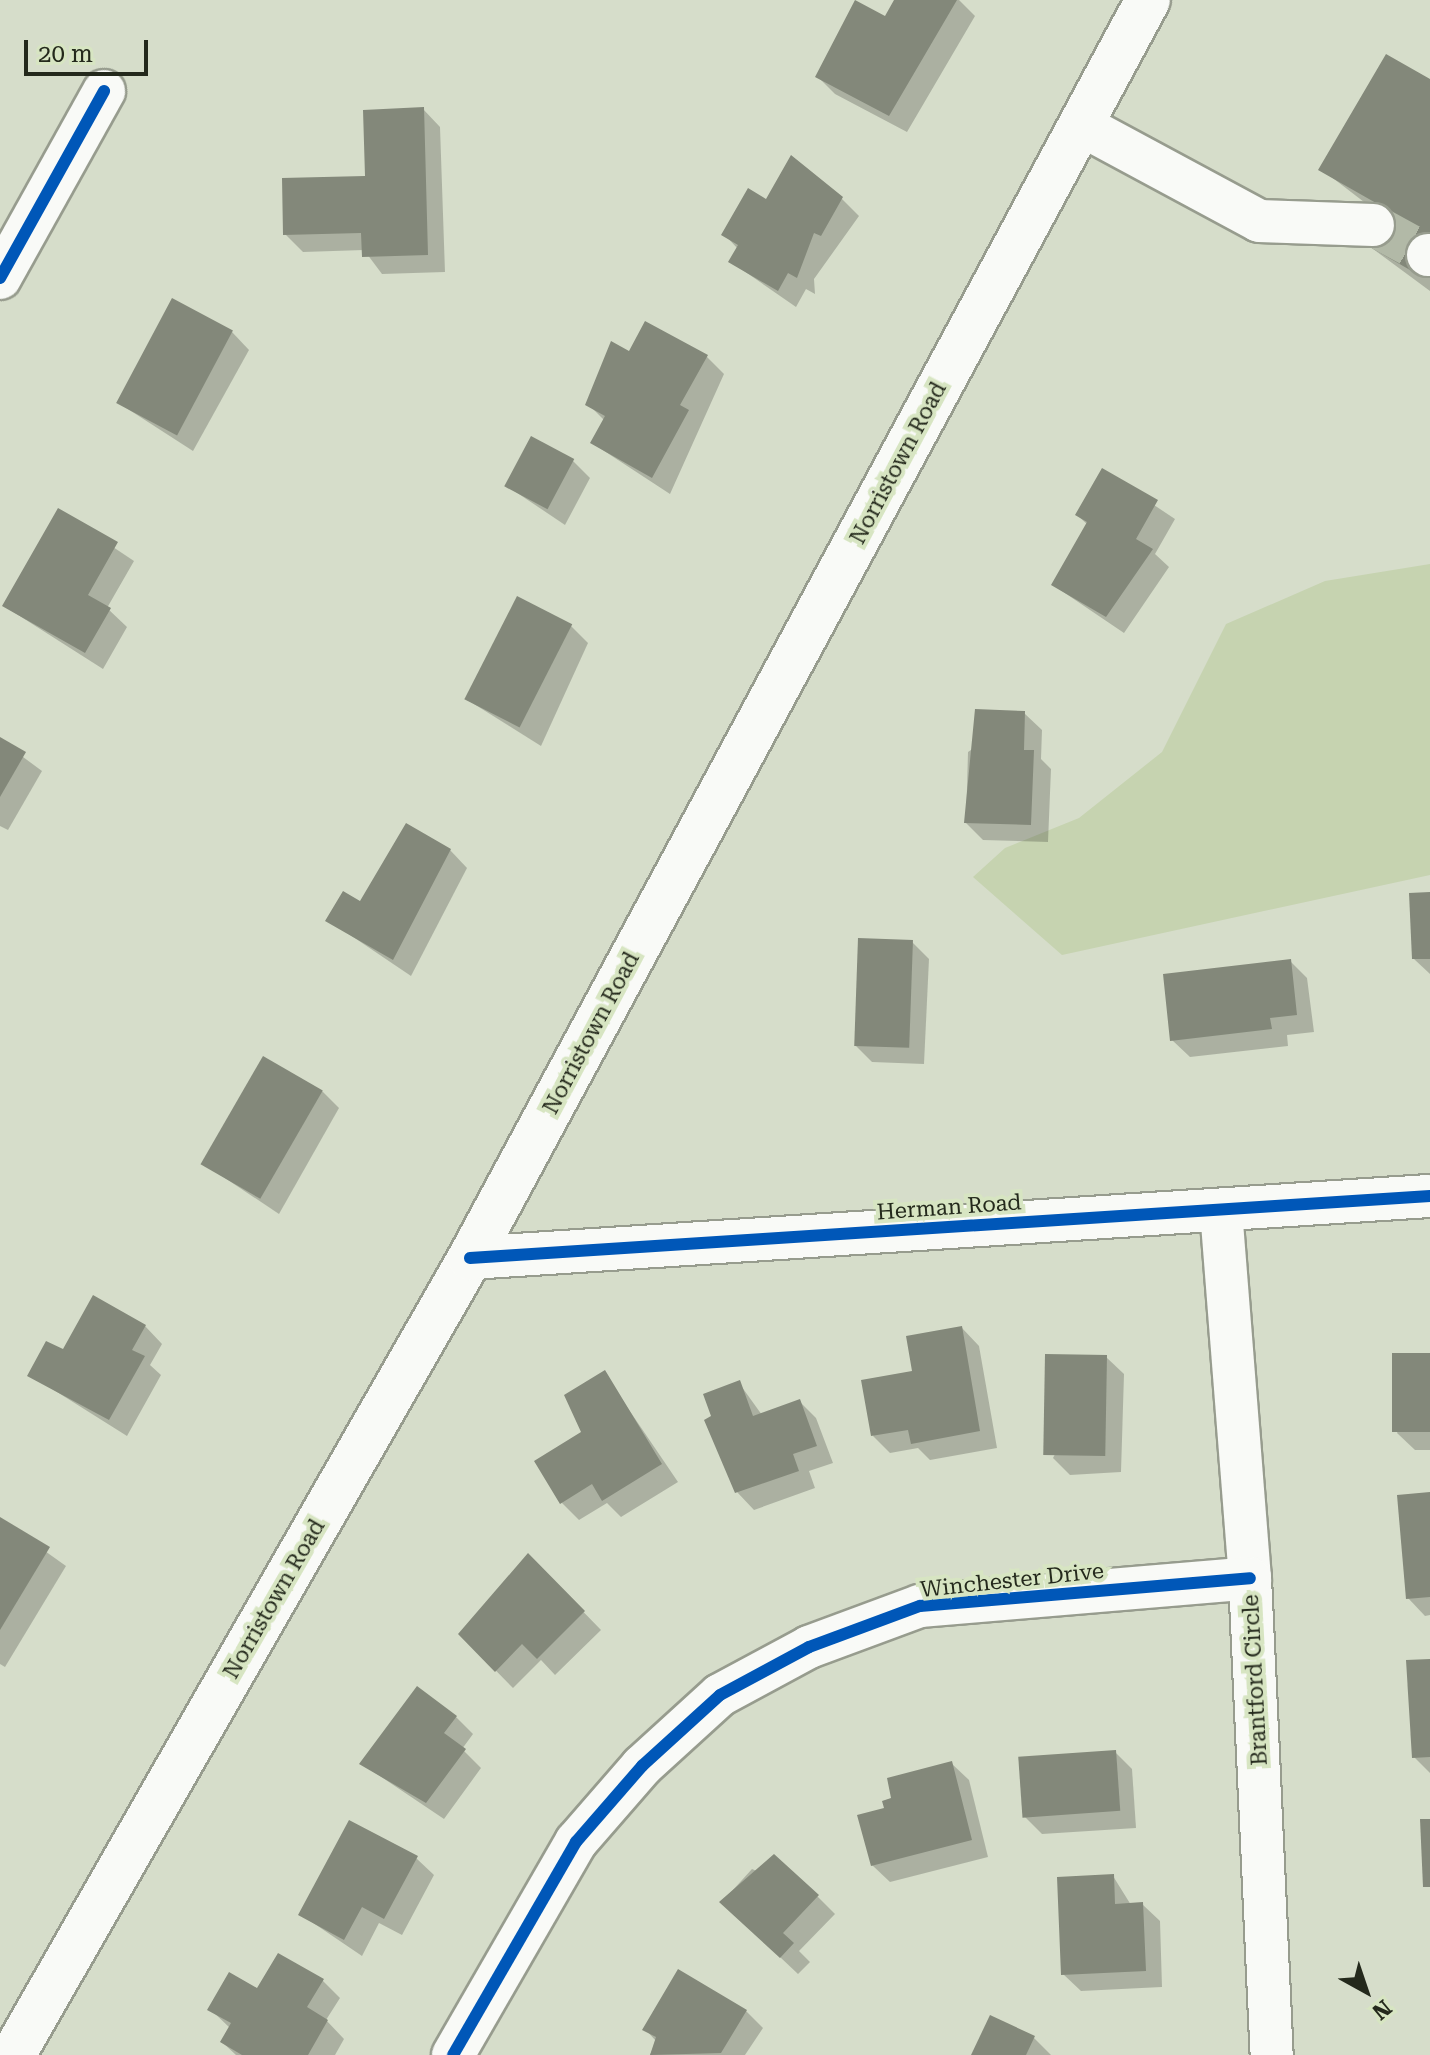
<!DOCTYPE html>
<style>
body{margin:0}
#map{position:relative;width:1430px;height:2055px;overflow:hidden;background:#d6ddca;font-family:"Roboto Serif",serif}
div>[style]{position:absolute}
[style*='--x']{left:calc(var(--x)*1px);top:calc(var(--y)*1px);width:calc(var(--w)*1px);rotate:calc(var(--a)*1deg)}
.green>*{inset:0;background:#c6d3b0}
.shadow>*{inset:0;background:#0003}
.building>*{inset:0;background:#83887a;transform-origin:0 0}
.minor-tunnel>*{height:42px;margin-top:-21px;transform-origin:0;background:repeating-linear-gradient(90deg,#b2b9a7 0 42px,transparent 0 63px)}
.roads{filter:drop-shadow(2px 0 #979c8e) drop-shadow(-2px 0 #979c8e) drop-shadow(0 2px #979c8e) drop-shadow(0 -2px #979c8e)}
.minor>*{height:42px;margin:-21px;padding:0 21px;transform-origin:21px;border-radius:21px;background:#f9faf7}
.major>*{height:44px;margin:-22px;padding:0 22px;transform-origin:22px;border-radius:22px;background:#f9faf7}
.cycleway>*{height:12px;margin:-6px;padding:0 6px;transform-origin:6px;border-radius:6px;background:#0057b8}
span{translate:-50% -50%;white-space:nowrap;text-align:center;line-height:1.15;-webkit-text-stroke:8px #d7e5c2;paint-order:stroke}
.street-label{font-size:22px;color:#24291c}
.north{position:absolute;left:1326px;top:1951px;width:80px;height:80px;-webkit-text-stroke:6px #d7e5c2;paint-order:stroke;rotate:140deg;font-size:22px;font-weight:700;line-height:32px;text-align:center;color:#24291c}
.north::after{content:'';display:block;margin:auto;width:28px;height:36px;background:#24291c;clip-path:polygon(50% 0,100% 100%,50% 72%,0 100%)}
.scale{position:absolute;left:24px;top:40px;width:124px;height:36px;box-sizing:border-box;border:4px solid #24291c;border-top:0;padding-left:10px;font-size:24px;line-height:28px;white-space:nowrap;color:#24291c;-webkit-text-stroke:6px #d7e5c2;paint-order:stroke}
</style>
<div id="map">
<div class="green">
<div style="clip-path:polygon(1430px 564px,1430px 875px,1062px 955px,973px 877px,1005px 848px,1079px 818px,1162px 752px,1226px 624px,1325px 581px)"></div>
</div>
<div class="shadow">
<div style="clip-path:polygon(896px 0,959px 0,975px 16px,907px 132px,835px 94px,817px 76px,886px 19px)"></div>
<div style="clip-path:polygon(1430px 81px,1430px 291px,1365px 243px,1381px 215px,1321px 169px)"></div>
<div style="clip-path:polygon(423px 109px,440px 127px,445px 272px,382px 274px,364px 250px,303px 252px,285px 234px,367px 178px)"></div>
<div style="clip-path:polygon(842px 199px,859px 216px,814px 279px,815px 294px,806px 289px,796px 307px,731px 262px,738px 249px,724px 234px)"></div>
<div style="clip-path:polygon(232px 332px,249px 350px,193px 451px,117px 402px)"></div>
<div style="clip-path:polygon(630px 354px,707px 357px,724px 374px,670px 494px,592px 443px,605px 421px,588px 404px)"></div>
<div style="clip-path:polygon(573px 461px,590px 478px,565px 525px,507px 486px)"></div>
<div style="clip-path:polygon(1103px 471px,1175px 519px,1155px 554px,1169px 567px,1124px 633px,1053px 585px,1088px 525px,1077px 515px)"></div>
<div style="clip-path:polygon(59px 511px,134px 561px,107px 608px,127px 627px,103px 669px,4px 606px)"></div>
<div style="clip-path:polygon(571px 626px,588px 643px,541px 746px,466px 699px)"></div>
<div style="clip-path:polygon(1024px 713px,1042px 730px,1041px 759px,1051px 769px,1048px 842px,983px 840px,966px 823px,968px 752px)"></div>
<div style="clip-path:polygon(0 740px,42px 771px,8px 830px,0 826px)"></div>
<div style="clip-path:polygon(450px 850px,467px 868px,411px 976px,328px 920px)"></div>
<div style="clip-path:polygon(1430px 894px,1430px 974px,1414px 959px)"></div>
<div style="clip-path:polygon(912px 942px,929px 959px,924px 1064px,872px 1062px,855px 1045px)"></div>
<div style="clip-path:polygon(1290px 961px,1307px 978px,1314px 1032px,1287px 1035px,1288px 1046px,1190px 1057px,1172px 1040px)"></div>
<div style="clip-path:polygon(322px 1091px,339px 1108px,279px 1214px,204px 1164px)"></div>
<div style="clip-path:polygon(145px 1326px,162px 1344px,150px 1365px,161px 1375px,127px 1436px,30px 1375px,64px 1352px)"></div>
<div style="clip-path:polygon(962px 1328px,979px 1346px,997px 1448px,930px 1460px,918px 1448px,890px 1453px,873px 1436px,915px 1372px)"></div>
<div style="clip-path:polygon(1430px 1355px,1430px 1450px,1415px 1450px,1397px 1433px)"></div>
<div style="clip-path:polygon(1106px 1357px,1124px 1374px,1121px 1472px,1070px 1475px,1053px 1458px)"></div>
<div style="clip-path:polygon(604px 1373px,678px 1482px,621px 1517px,607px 1503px,579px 1520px,562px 1503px)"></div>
<div style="clip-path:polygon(739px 1383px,762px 1415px,799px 1401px,816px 1418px,833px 1463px,809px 1471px,815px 1488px,754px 1510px,737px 1492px)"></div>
<div style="clip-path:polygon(1430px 1494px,1430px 1615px,1425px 1616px,1408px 1598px)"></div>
<div style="clip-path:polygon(0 1519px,66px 1566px,5px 1667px,0 1664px)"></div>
<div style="clip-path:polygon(529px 1556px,601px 1630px,555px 1675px,541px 1660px,513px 1688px,460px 1634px)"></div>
<div style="clip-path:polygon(1430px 1661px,1430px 1773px,1414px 1757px)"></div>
<div style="clip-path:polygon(456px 1717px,473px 1734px,462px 1749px,481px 1768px,444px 1819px,362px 1764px)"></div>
<div style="clip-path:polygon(1115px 1752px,1132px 1769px,1136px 1828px,1042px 1834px,1025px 1817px)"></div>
<div style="clip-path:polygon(951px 1763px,969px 1780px,988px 1857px,890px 1882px,872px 1865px,887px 1810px)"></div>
<div style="clip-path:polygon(416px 1858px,434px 1875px,402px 1935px,379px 1923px,362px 1956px,300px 1914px)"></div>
<div style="clip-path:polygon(752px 1869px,817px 1896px,835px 1914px,799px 1951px,810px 1962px,798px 1974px,722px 1902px)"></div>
<div style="clip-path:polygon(1113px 1876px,1131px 1905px,1142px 1904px,1160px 1921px,1162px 1987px,1081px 1991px,1063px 1974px)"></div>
<div style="clip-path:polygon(322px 1980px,340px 1998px,326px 2020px,344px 2039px,335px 2055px,236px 2055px,222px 2042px,230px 2028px,210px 2009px,258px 1991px)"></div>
<div style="clip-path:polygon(746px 2011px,763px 2028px,745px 2055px,650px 2055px,656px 2041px,645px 2029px)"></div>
<div style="clip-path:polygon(1034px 2038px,1051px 2055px,973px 2055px)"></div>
</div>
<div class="building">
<div style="clip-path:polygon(855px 0,885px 16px,894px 0,957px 0,889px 116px,815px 77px)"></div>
<div style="clip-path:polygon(1386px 54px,1430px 79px,1430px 252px,1417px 274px,1363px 243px,1383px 207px,1318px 170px)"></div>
<div style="clip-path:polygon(424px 107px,428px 255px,362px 257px,361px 233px,283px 235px,282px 178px,365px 176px,363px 110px)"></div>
<div style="clip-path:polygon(791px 155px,843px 197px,821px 236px,814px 233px,797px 278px,788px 273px,778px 291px,728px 262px,738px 245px,721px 235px,748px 188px,766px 199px)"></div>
<div style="left:172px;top:298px;width:69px;height:119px;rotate:28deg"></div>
<div style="clip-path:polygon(645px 321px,708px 355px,680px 405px,689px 410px,652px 478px,590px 443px,605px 416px,585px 405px,611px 341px,629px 351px)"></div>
<div style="left:531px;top:436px;width:49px;height:57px;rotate:28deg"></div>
<div style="clip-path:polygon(1102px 468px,1158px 500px,1136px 539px,1153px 549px,1106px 617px,1051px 585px,1087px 522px,1075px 515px)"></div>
<div style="clip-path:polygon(58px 508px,118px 542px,88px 595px,111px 608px,85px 653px,2px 606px)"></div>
<div style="left:517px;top:596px;width:62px;height:116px;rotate:27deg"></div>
<div style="clip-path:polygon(975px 709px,1025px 711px,1024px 750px,1034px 750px,1031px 825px,964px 823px)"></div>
<div style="clip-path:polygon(0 737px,26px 752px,0 797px)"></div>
<div style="clip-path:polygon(406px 823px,451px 849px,393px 960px,325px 921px,343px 891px,360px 901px)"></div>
<div style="clip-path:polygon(1430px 892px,1430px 959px,1412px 959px,1409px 893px)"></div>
<div style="left:858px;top:938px;width:55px;height:108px;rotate:2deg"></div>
<div style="clip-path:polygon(1291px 959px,1297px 1015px,1270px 1018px,1272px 1029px,1170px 1041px,1163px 974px)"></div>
<div style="left:263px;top:1056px;width:69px;height:125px;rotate:30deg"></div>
<div style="clip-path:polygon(93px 1295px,146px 1325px,132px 1350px,145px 1356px,109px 1420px,27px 1376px,46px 1341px,63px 1349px)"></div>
<div style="clip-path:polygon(962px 1326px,980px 1431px,911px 1444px,908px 1430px,871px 1436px,861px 1380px,912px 1371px,906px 1336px)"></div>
<div style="left:1430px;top:1353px;width:79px;height:38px;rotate:90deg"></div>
<div style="left:1107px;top:1355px;width:101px;height:62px;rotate:91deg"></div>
<div style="clip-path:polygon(605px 1370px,662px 1464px,602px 1501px,592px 1484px,560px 1504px,534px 1461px,581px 1432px,564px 1395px)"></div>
<div style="clip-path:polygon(740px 1380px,753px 1416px,800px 1399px,817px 1446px,793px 1454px,799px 1471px,735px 1493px,704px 1420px,711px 1416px,703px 1394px)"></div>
<div style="clip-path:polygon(1430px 1492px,1430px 1597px,1406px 1599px,1397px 1495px)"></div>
<div style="clip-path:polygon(0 1517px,50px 1547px,0 1630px)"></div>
<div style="clip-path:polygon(528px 1553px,585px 1611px,537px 1659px,522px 1644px,495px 1672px,458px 1634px)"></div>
<div style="clip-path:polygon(1430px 1659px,1430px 1757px,1412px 1758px,1406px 1660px)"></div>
<div style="clip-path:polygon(417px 1686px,457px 1716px,444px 1733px,466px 1749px,426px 1803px,359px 1764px)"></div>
<div style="left:1116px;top:1750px;width:61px;height:98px;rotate:86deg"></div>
<div style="clip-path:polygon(952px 1761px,972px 1840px,871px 1866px,857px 1815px,884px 1808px,882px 1801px,891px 1798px,887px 1778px)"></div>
<div style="clip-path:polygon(1420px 1819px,1430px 1819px,1430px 1887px,1423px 1887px)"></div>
<div style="clip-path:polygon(349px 1820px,418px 1856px,384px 1919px,362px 1907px,344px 1940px,298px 1915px)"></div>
<div style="clip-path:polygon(774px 1854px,819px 1895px,783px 1933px,794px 1943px,780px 1958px,719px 1902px)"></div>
<div style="clip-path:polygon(1114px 1874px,1115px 1904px,1143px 1902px,1146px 1971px,1061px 1975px,1057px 1877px)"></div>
<div style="clip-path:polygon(278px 1953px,324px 1979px,307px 2007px,328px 2020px,308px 2055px,242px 2055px,220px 2042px,231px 2023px,207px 2010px,229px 1972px,257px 1988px)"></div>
<div style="clip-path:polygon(678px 1969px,747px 2010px,721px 2053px,650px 2055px,656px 2037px,642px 2030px)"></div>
<div style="clip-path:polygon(990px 2015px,1035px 2036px,1026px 2055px,971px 2055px)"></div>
</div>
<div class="minor-tunnel">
<div style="--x:1373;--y:225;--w:63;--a:28.6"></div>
</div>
<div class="roads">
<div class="minor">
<div style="--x:1081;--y:125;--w:202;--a:28.3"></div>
<div style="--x:1259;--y:221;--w:114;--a:2"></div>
<div style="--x:1428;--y:255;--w:2;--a:0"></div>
<div style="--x:0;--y:278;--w:214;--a:-60.9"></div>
<div style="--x:1221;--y:1210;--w:369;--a:85.5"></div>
<div style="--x:1250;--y:1578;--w:478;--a:87.4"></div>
<div style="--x:470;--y:1258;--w:962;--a:-3.7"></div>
<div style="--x:453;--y:2055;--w:246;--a:-60"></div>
<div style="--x:576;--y:1842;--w:101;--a:-49"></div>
<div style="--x:642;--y:1766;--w:105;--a:-42.3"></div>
<div style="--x:720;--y:1695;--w:101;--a:-28.3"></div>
<div style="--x:809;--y:1647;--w:118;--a:-20.3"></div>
<div style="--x:920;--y:1606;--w:331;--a:-4.8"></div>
</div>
<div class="major">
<div style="--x:13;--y:2055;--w:919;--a:-60.17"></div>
<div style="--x:470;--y:1258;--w:1429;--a:-61.68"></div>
</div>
</div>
<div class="cycleway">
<div style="--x:0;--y:278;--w:214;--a:-60.9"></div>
<div style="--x:470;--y:1258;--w:962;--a:-3.7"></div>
<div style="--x:453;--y:2055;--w:246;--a:-60"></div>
<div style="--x:576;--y:1842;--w:101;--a:-49"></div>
<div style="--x:642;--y:1766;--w:105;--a:-42.3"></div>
<div style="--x:720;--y:1695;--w:101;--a:-28.3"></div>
<div style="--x:809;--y:1647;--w:118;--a:-20.3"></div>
<div style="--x:920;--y:1606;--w:331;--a:-4.8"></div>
</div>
<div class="street-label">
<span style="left:898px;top:463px;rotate:-62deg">Norristown Road</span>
<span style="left:591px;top:1033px;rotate:-62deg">Norristown Road</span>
<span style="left:949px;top:1207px;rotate:-4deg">Herman Road</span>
<span style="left:1012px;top:1580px;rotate:-6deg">Winchester Drive</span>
<span style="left:274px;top:1599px;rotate:-60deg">Norristown Road</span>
<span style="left:1255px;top:1680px;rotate:-93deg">Brantford Circle</span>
</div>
<div class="north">N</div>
<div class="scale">20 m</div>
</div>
